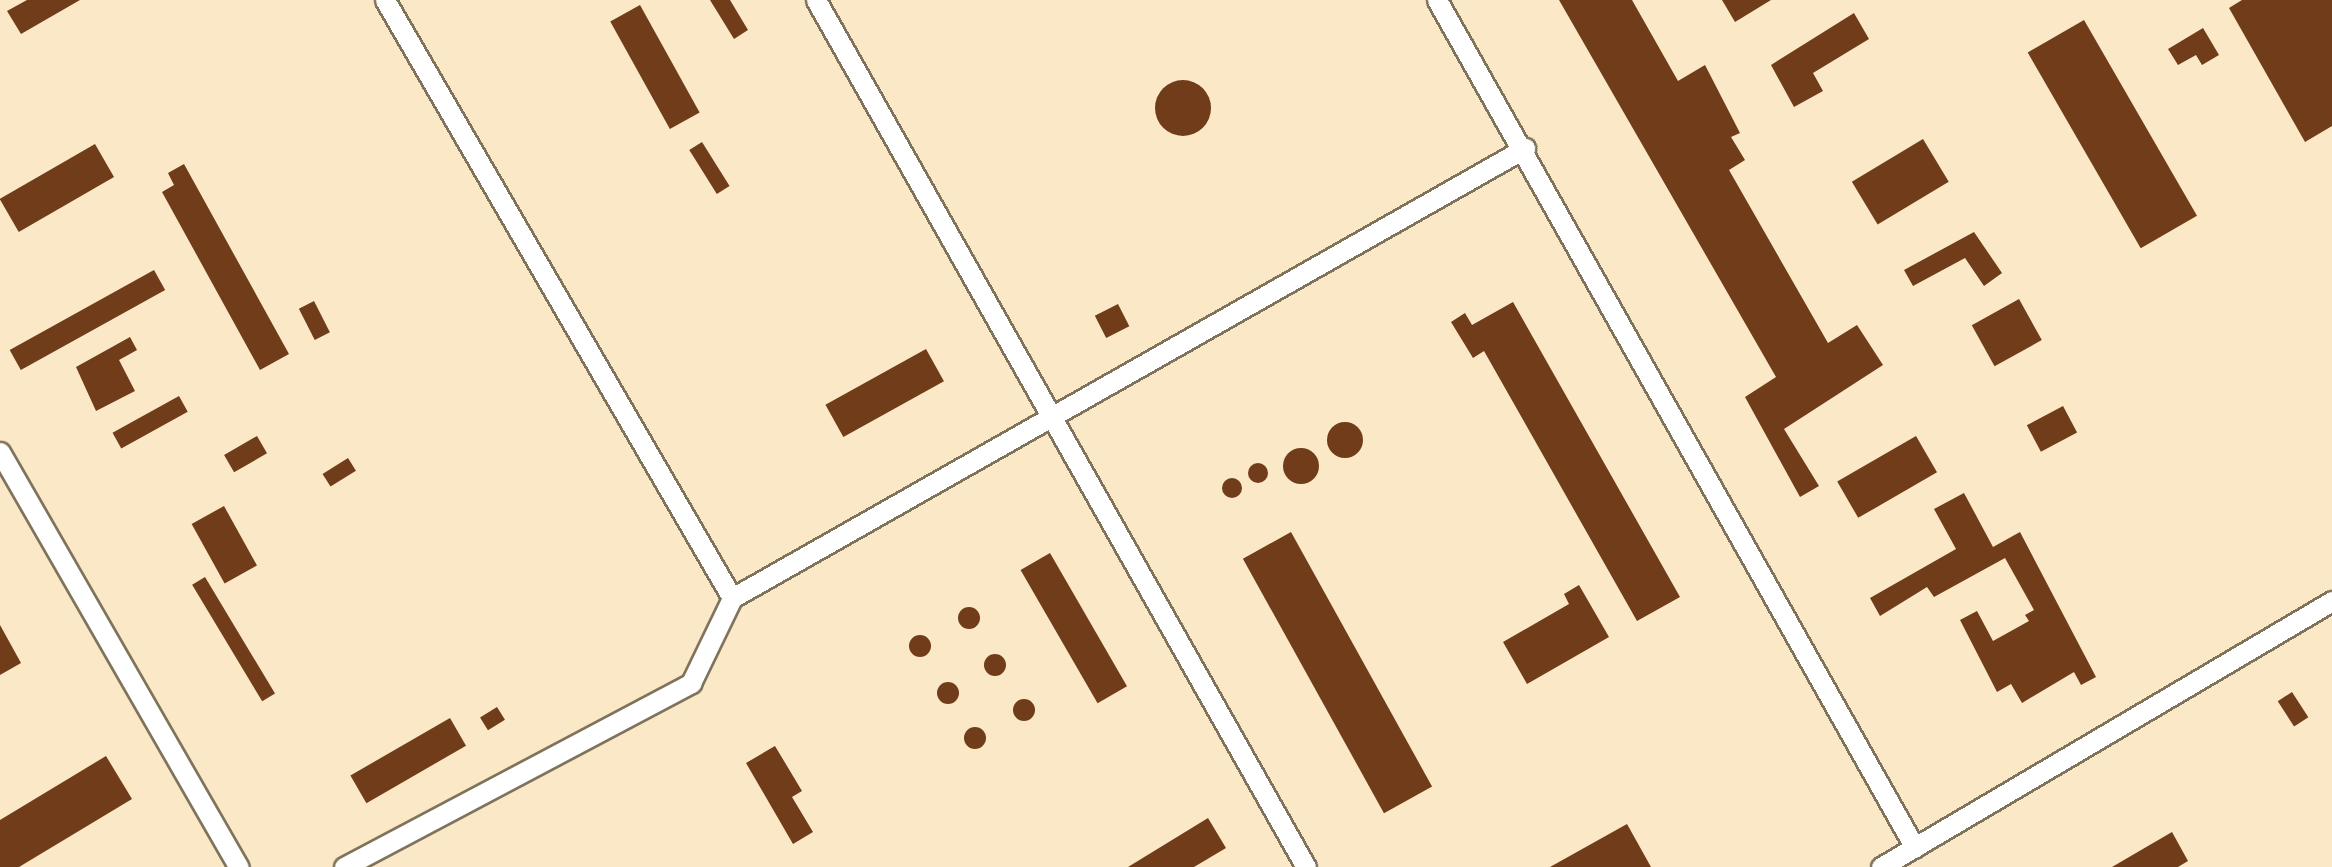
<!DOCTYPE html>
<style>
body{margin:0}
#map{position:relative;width:2332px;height:867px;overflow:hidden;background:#fff1d7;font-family:Spectral,serif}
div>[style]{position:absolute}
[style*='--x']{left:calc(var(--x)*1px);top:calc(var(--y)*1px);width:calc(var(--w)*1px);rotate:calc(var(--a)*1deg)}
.built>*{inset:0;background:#fae8c7;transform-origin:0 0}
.building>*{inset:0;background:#703c19;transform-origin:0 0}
.round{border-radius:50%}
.roads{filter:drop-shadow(2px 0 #7f735c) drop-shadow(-2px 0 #7f735c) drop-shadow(0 2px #7f735c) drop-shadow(0 -2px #7f735c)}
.minor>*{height:19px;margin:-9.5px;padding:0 9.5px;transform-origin:9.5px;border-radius:9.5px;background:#fff}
span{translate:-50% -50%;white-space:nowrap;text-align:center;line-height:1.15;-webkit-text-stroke:7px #fff1d7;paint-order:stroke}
</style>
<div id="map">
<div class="built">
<div style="left:0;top:0;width:2332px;height:867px"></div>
</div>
<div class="building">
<div style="clip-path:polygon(27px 0,80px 0,21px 34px,7px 11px)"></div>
<div style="clip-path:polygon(710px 0,730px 0,748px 30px,734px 39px)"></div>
<div style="clip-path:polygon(1559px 0,1632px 0,1678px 81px,1705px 65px,1740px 133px,1731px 137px,1745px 160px,1729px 170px,1828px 343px,1857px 325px,1883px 365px,1784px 429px,1819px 486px,1800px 497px,1745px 397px,1776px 377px)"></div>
<div style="clip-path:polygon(1722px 0,1771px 0,1735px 22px)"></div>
<div style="clip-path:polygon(2242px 0,2332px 0,2332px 126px,2305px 142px,2229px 8px)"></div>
<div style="left:640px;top:5px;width:123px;height:34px;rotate:61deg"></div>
<div style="clip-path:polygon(1854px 13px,1869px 39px,1813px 73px,1823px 91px,1794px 107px,1771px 65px)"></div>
<div style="left:2084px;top:20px;width:226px;height:65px;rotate:60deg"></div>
<div style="clip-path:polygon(2203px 28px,2219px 55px,2202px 65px,2196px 55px,2178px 65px,2168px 49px)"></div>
<div class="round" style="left:1155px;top:80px;width:56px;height:56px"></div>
<div style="left:1923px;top:139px;width:50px;height:83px;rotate:59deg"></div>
<div style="left:702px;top:142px;width:52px;height:15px;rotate:58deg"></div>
<div style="left:95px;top:144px;width:38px;height:110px;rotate:60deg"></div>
<div style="clip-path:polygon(184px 164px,289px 354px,260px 370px,162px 192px,174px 185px,168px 173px)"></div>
<div style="clip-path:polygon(1974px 232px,2002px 273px,1984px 286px,1965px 258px,1913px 286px,1904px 270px)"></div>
<div style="left:154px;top:270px;width:23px;height:165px;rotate:61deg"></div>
<div style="left:2019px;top:299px;width:47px;height:54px;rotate:61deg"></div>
<div style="left:314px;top:301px;width:35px;height:17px;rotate:63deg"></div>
<div style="clip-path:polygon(1513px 302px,1680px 597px,1637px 621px,1484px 351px,1473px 358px,1451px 322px,1465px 313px,1472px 325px)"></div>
<div style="left:1118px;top:304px;width:25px;height:26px;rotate:63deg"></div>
<div style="clip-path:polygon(130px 337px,137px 350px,119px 360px,135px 391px,96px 411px,76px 367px)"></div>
<div style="left:926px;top:349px;width:37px;height:115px;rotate:61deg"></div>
<div style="left:179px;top:396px;width:18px;height:76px;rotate:61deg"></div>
<div style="left:2063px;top:406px;width:30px;height:41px;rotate:62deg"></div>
<div class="round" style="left:1327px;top:422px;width:36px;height:36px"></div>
<div style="left:257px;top:436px;width:20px;height:38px;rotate:60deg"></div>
<div style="left:1916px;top:436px;width:42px;height:91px;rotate:60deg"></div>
<div class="round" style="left:1283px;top:448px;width:36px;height:36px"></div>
<div style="left:348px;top:458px;width:15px;height:30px;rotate:58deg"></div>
<div class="round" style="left:1248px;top:463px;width:20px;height:20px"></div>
<div class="round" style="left:1222px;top:478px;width:20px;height:20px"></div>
<div style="clip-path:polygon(1964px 493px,1993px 547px,2020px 532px,2096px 677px,2081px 685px,2074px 672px,2022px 703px,2011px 684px,1997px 692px,1960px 620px,1977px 611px,1993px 641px,2029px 621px,2025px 615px,2034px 610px,2005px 558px,1934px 597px,1927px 587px,1880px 616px,1870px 598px,1956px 549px,1934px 509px)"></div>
<div style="left:224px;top:506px;width:68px;height:37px;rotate:61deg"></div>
<div style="left:1291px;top:532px;width:291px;height:55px;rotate:61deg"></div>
<div style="left:1050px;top:553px;width:154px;height:34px;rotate:60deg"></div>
<div style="left:205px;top:577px;width:136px;height:15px;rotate:59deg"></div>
<div style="clip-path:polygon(1579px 585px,1609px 637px,1527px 684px,1503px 642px,1569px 604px,1564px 594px)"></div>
<div class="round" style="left:958px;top:607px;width:22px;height:22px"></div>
<div style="clip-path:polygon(0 625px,21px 663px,0 675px)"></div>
<div class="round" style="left:909px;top:635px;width:22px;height:22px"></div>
<div class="round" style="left:984px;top:654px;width:22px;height:22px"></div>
<div class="round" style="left:937px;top:682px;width:22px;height:22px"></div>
<div style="left:2292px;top:692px;width:30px;height:17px;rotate:57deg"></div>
<div class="round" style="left:1013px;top:699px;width:22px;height:22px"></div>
<div style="left:497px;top:707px;width:15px;height:20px;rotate:58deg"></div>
<div style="left:450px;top:718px;width:32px;height:115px;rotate:60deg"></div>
<div class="round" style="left:964px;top:727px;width:22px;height:22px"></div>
<div style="clip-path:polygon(775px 746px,802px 791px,792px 797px,813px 832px,793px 844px,746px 763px)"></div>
<div style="clip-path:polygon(106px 756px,132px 799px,19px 867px,0 867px,0 820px)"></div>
<div style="clip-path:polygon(1208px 818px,1226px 848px,1194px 867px,1128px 867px)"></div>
<div style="clip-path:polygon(1627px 824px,1651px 867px,1550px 867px)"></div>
<div style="clip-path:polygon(2172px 832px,2188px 861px,2178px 867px,2112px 867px)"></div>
</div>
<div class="roads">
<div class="minor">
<div style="--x:385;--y:0;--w:691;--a:59.87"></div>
<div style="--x:816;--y:0;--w:996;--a:60.53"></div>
<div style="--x:1437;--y:0;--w:973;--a:60.59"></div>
<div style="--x:0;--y:452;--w:479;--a:60.1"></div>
<div style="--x:344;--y:867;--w:393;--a:-27.9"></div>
<div style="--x:691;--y:683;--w:94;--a:-64.2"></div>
<div style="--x:732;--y:598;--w:912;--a:-29.57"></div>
<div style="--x:1881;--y:867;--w:524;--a:-30.53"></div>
</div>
</div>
</div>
